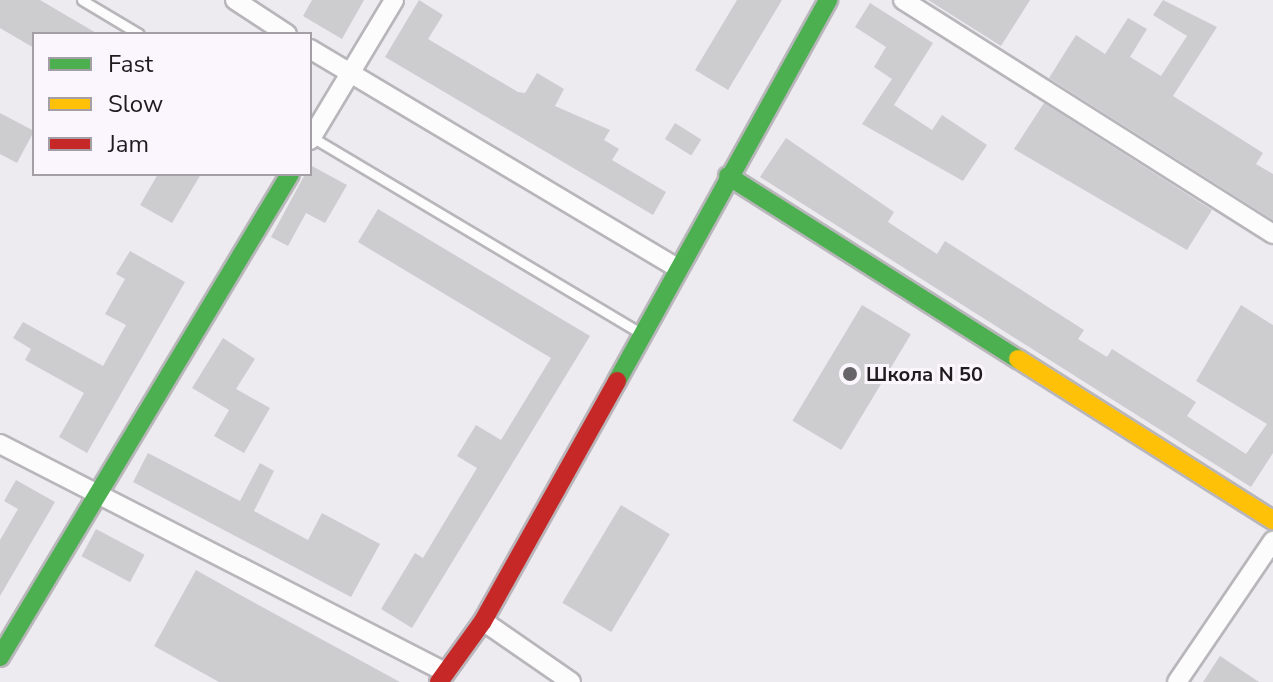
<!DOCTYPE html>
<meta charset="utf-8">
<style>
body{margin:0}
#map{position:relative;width:1273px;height:682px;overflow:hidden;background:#edebef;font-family:"Nunito Sans",sans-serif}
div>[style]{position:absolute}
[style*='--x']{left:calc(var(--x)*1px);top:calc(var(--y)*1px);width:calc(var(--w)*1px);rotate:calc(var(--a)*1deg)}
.building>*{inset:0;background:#cdcccf;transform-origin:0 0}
.roads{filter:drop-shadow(2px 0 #b8b6ba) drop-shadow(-2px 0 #b8b6ba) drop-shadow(0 2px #b8b6ba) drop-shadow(0 -2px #b8b6ba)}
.lane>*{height:9px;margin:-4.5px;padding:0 4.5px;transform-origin:4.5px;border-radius:4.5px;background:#fcfcfd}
.street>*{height:18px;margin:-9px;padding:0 9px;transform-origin:9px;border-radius:9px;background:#fcfcfd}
.fast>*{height:18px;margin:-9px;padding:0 9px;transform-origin:9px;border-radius:9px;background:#4caf50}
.slow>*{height:18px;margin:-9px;padding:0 9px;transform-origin:9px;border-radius:9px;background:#ffc107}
.jam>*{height:18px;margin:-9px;padding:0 9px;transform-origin:9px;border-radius:9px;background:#c62828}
.dots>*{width:22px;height:22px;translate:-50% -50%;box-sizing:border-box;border:4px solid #fbf6fe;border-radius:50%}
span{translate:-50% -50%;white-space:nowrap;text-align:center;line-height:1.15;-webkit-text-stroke:6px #fbf6fe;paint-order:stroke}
.poi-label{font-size:20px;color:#1e1c1f;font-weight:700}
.left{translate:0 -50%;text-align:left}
.legend{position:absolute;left:32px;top:32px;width:280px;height:144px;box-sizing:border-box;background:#fbf6fe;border:2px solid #a39fa5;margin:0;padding:10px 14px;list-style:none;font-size:24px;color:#1e1c1f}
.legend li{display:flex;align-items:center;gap:16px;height:40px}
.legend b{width:40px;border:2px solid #a39fa5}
</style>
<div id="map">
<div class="building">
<div style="clip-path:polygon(0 0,40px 0,98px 34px,34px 34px,34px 48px,0 28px)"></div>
<div style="clip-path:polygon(312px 0,364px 0,342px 39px,303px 16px)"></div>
<div style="clip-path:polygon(419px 0,443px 15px,428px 39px,518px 92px,525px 93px,537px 73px,564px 89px,555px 106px,610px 130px,604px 140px,619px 149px,612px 160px,666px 192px,653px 215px,385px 57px)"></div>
<div style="clip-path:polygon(737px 0,782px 0,728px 90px,695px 70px)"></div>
<div style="clip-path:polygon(928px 0,1030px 0,1001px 46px)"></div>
<div style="clip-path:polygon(1163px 0,1217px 27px,1173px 96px,1263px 153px,1256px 164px,1273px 174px,1273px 220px,1049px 78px,1076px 35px,1105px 54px,1128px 18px,1147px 29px,1130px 57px,1161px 76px,1187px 36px,1153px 15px)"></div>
<div style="clip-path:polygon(870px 3px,933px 43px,894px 105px,932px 130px,942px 115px,987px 145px,963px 181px,862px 124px,892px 79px,874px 67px,886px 47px,855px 27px)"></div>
<div style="clip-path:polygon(1044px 103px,1212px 210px,1187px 250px,1014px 149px)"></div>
<div style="clip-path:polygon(0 113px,34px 131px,17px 163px,0 154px)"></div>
<div style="left:675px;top:123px;width:31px;height:19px;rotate:32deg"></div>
<div style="clip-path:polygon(786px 138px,894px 212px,888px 222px,937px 254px,945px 241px,1084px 330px,1078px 339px,1107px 357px,1112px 349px,1196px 402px,1187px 416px,1246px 454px,1267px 424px,1196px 381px,1241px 305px,1273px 325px,1273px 453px,1251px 487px,760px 177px)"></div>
<div style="clip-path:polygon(310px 165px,347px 185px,325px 223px,306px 213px,288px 246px,271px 237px)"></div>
<div style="clip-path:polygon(158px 174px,201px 174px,172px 223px,140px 205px)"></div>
<div style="clip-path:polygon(378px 209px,590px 336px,412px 628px,381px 609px,415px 553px,423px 558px,477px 468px,457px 456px,476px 425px,501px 440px,551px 358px,358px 242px)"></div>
<div style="clip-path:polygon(130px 251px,185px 282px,87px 453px,59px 437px,84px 393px,25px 360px,31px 349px,13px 338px,23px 322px,103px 366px,126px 325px,105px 314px,125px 279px,116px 274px)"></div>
<div style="left:862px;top:305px;width:57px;height:135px;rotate:31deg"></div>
<div style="clip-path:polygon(223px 338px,255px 359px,236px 389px,270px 408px,244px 453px,214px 436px,229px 410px,192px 388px)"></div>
<div style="clip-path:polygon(148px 453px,240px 501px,260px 463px,274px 471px,254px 511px,308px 540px,322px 513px,380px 544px,351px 597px,133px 482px)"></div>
<div style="clip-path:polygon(16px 480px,55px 502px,0 596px,0 540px,18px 509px,4px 501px)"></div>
<div style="left:621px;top:505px;width:57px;height:114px;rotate:31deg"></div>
<div style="left:96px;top:529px;width:55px;height:31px;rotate:28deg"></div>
<div style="clip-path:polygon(196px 570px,244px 597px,400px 682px,219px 682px,154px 646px)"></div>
<div style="clip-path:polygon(1220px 656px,1259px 682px,1203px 682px)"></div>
</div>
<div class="roads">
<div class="lane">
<div style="--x:82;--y:0;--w:66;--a:30.8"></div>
<div style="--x:310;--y:136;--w:384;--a:30.8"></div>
</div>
<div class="street">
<div style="--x:235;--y:0;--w:62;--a:33.2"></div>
<div style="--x:903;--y:0;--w:438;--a:32.3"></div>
<div style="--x:310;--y:49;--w:426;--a:30.8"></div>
<div style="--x:310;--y:140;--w:163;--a:-59"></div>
<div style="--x:0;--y:444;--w:500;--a:27.13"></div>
<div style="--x:483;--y:621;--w:107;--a:34.7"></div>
<div style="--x:1177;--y:682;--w:171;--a:-55.8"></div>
</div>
<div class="fast">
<div style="--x:728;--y:176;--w:343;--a:32.3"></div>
<div style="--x:617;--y:381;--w:436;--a:-61"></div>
<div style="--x:0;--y:657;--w:563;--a:-59.02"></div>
</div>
<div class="slow">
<div style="--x:1018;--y:359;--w:302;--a:32.3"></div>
</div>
<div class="jam">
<div style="--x:439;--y:682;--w:75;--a:-54.2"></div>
<div style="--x:483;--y:621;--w:275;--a:-60.8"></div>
</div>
</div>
<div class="dots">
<div style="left:850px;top:374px;background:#666468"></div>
</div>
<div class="poi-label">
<span class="left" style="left:866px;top:374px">Школа N 50</span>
</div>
<ul class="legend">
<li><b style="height:10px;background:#4caf50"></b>Fast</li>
<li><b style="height:10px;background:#ffc107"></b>Slow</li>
<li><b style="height:10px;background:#c62828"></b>Jam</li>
</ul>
</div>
